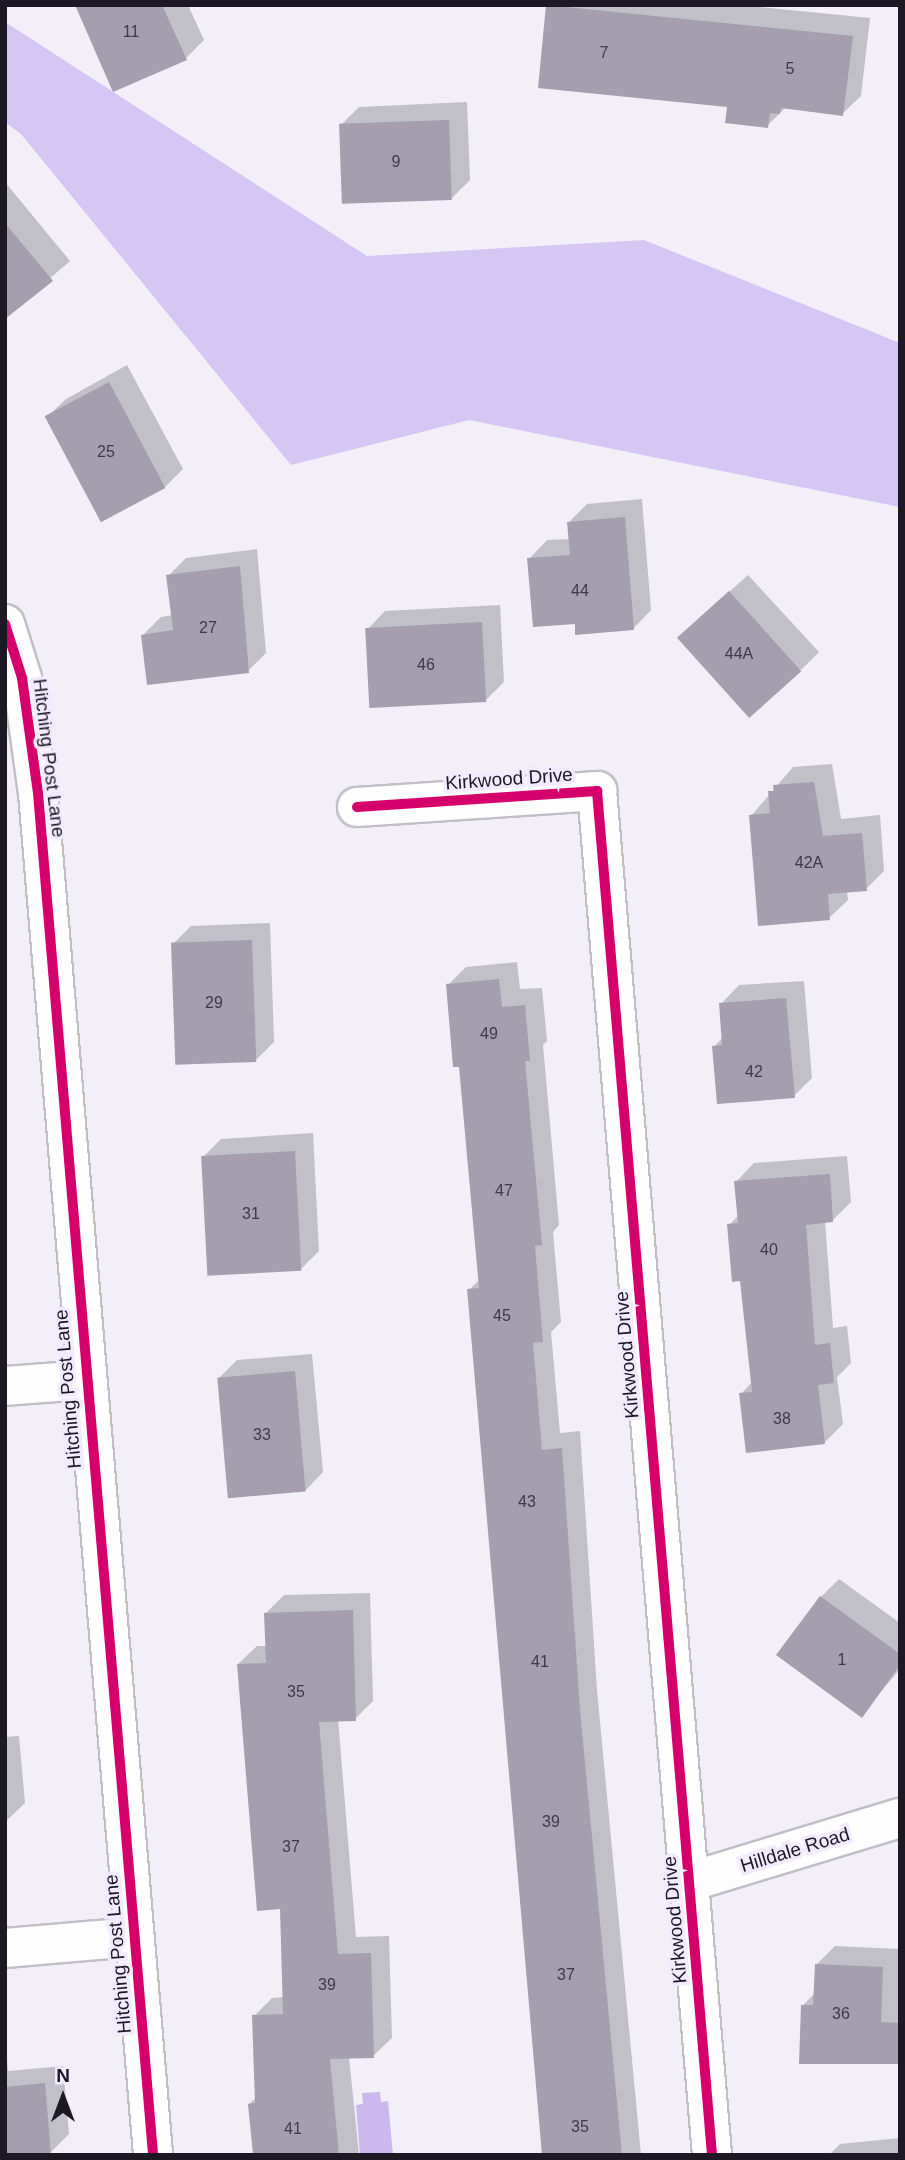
<!DOCTYPE html>
<style>
body{margin:0}
#map{position:relative;width:905px;height:2160px;overflow:hidden;background:#f2eff9;font-family:Helvetica,sans-serif}
div>[style]{position:absolute}
[style*='--x']{left:calc(var(--x)*1px);top:calc(var(--y)*1px);width:calc(var(--w)*1px);rotate:calc(var(--a)*1deg)}
.forest>*{inset:0;background:#d6c6f3}
.water>*{inset:0;background:#ccb8ef}
.shadow>*{inset:0;background:#0003}
.building>*{inset:0;background:#a49eaf;transform-origin:0 0}
.roads{filter:drop-shadow(2px 0 #c1bec8) drop-shadow(-2px 0 #c1bec8) drop-shadow(0 2px #c1bec8) drop-shadow(0 -2px #c1bec8)}
.minor>*{height:38px;margin:-19px;padding:0 19px;transform-origin:19px;border-radius:19px;background:#fdfdfe}
.cycleway>*{height:10px;margin:-5px;padding:0 5px;transform-origin:5px;border-radius:5px;background:#d6006c}
span{translate:-50% -50%;white-space:nowrap;text-align:center;line-height:1.15;-webkit-text-stroke:7px #f1ebfd;paint-order:stroke}
.number-label{font-size:16px;color:#3f3a47}
.number-label span{-webkit-text-stroke-width:0}
.street-label{font-size:19px;color:#1d1924}
.frame{position:absolute;inset:0;border:7px solid #1d1924;pointer-events:none}
.north{position:absolute;left:28px;top:2062px;width:70px;height:70px;-webkit-text-stroke:5px #f1ebfd;paint-order:stroke;rotate:0deg;font-size:19px;font-weight:700;line-height:28px;text-align:center;color:#1d1924}
.north::after{content:'';display:block;margin:auto;width:24px;height:32px;background:#1d1924;clip-path:polygon(50% 0,100% 100%,50% 72%,0 100%)}
</style>
<div id="map">
<div class="forest">
<div style="clip-path:polygon(5px 22px,367px 256px,644px 240px,900px 343px,900px 507px,469px 420px,291px 465px,21px 134px,5px 122px)"></div>
</div>
<div class="water">
<div style="clip-path:polygon(380px 2092px,381px 2102px,388px 2101px,393px 2155px,360px 2155px,356px 2105px,363px 2104px,362px 2093px)"></div>
</div>
<div class="shadow">
<div style="clip-path:polygon(77px 5px,188px 5px,204px 40px,186px 58px)"></div>
<div style="clip-path:polygon(548px 5px,740px 5px,870px 18px,861px 96px,842px 114px,785px 108px,767px 126px)"></div>
<div style="clip-path:polygon(467px 102px,470px 180px,452px 198px,341px 125px,359px 107px)"></div>
<div style="clip-path:polygon(5px 182px,70px 261px,5px 317px)"></div>
<div style="clip-path:polygon(127px 365px,183px 469px,165px 487px,47px 417px,66px 399px)"></div>
<div style="clip-path:polygon(642px 499px,651px 610px,633px 629px,576px 622px,529px 559px,547px 540px,570px 539px,569px 522px,587px 504px)"></div>
<div style="clip-path:polygon(257px 549px,266px 653px,248px 671px,143px 635px,161px 617px,173px 615px,168px 576px,186px 558px)"></div>
<div style="clip-path:polygon(748px 575px,819px 652px,801px 670px,698px 620px)"></div>
<div style="clip-path:polygon(500px 605px,504px 682px,486px 700px,367px 630px,385px 611px)"></div>
<div style="clip-path:polygon(832px 764px,841px 819px,880px 815px,884px 871px,866px 889px,847px 891px,848px 900px,829px 918px,751px 816px,793px 767px)"></div>
<div style="clip-path:polygon(270px 923px,274px 1042px,256px 1060px,173px 944px,191px 926px)"></div>
<div style="clip-path:polygon(517px 962px,520px 989px,542px 988px,547px 1041px,543px 1045px,559px 1225px,553px 1232px,561px 1322px,551px 1332px,560px 1433px,580px 1431px,597px 1690px,641px 2155px,544px 2155px,469px 1290px,480px 1279px,461px 1065px,448px 985px,466px 967px)"></div>
<div style="clip-path:polygon(804px 981px,812px 1078px,794px 1096px,714px 1047px,723px 1037px,721px 1004px,739px 985px)"></div>
<div style="clip-path:polygon(313px 1133px,319px 1251px,301px 1269px,203px 1157px,221px 1139px)"></div>
<div style="clip-path:polygon(847px 1156px,851px 1202px,832px 1221px,825px 1221px,833px 1328px,847px 1326px,851px 1363px,837px 1377px,843px 1424px,824px 1443px,741px 1394px,752px 1382px,741px 1279px,729px 1225px,739px 1215px,736px 1182px,754px 1163px)"></div>
<div style="clip-path:polygon(312px 1354px,323px 1472px,305px 1491px,219px 1378px,237px 1360px)"></div>
<div style="clip-path:polygon(839px 1579px,900px 1623px,900px 1669px,861px 1715px,821px 1597px)"></div>
<div style="clip-path:polygon(370px 1593px,373px 1701px,355px 1719px,338px 1719px,356px 1937px,389px 1936px,392px 2038px,373px 2056px,349px 2057px,359px 2155px,254px 2155px,249px 2104px,257px 2097px,254px 2016px,272px 1998px,285px 1997px,282px 1907px,238px 1664px,257px 1646px,267px 1646px,266px 1613px,284px 1595px)"></div>
<div style="clip-path:polygon(19px 1736px,25px 1803px,5px 1822px,5px 1737px)"></div>
<div style="clip-path:polygon(835px 1946px,900px 1949px,900px 2062px,803px 2005px,815px 1993px,816px 1965px)"></div>
<div style="clip-path:polygon(5px 2037px,8px 2071px,63px 2066px,69px 2134px,51px 2152px,5px 2155px)"></div>
<div style="clip-path:polygon(900px 2138px,900px 2155px,829px 2155px,840px 2144px)"></div>
</div>
<div class="building">
<div style="clip-path:polygon(75px 5px,162px 5px,187px 60px,113px 92px)"></div>
<div style="clip-path:polygon(546px 5px,853px 36px,843px 116px,781px 108px,780px 114px,770px 113px,768px 128px,725px 123px,727px 107px,538px 88px)"></div>
<div style="left:449px;top:120px;width:80px;height:110px;rotate:88deg"></div>
<div style="clip-path:polygon(5px 223px,53px 281px,5px 319px)"></div>
<div style="left:109px;top:382px;width:120px;height:73px;rotate:62deg"></div>
<div style="clip-path:polygon(625px 517px,634px 630px,575px 635px,575px 624px,533px 627px,527px 558px,570px 555px,567px 522px)"></div>
<div style="clip-path:polygon(240px 566px,249px 673px,147px 685px,141px 635px,173px 630px,166px 575px)"></div>
<div style="left:729px;top:591px;width:108px;height:70px;rotate:48deg"></div>
<div style="left:482px;top:622px;width:80px;height:117px;rotate:87deg"></div>
<div style="clip-path:polygon(814px 782px,823px 836px,862px 833px,867px 891px,828px 894px,830px 920px,758px 926px,749px 815px,770px 813px,768px 791px,774px 791px,773px 785px)"></div>
<div style="left:252px;top:940px;width:122px;height:81px;rotate:88deg"></div>
<div style="clip-path:polygon(499px 979px,502px 1007px,525px 1005px,530px 1061px,525px 1061px,542px 1245px,535px 1246px,543px 1342px,533px 1343px,542px 1450px,562px 1448px,580px 1710px,622px 2155px,542px 2155px,467px 1289px,479px 1288px,459px 1067px,453px 1067px,446px 984px)"></div>
<div style="clip-path:polygon(786px 998px,795px 1098px,717px 1104px,712px 1046px,722px 1045px,719px 1003px)"></div>
<div style="left:295px;top:1151px;width:120px;height:94px;rotate:87deg"></div>
<div style="clip-path:polygon(830px 1174px,833px 1222px,806px 1225px,815px 1345px,830px 1343px,834px 1383px,818px 1385px,825px 1444px,746px 1453px,739px 1393px,752px 1392px,740px 1281px,732px 1282px,727px 1224px,738px 1223px,734px 1181px)"></div>
<div style="left:295px;top:1371px;width:121px;height:78px;rotate:85deg"></div>
<div style="clip-path:polygon(820px 1596px,900px 1654px,900px 1665px,862px 1718px,776px 1655px)"></div>
<div style="clip-path:polygon(353px 1610px,356px 1721px,319px 1722px,338px 1954px,371px 1953px,374px 2058px,330px 2059px,339px 2155px,253px 2155px,248px 2104px,255px 2103px,252px 2015px,283px 2014px,280px 1909px,257px 1911px,237px 1664px,266px 1663px,264px 1613px)"></div>
<div style="clip-path:polygon(815px 1964px,883px 1967px,881px 2022px,900px 2023px,900px 2064px,799px 2064px,801px 2005px,813px 2005px)"></div>
<div style="clip-path:polygon(45px 2083px,51px 2155px,5px 2155px,5px 2087px)"></div>
</div>
<div class="roads">
<div class="minor">
<div style="--x:5;--y:624;--w:57;--a:72.5"></div>
<div style="--x:22;--y:678;--w:116;--a:82.1"></div>
<div style="--x:38;--y:793;--w:1367;--a:85.17"></div>
<div style="--x:357;--y:807;--w:241;--a:-3.8"></div>
<div style="--x:597;--y:791;--w:1369;--a:85.18"></div>
<div style="--x:5;--y:1386;--w:79;--a:-4.3"></div>
<div style="--x:689;--y:1882;--w:220;--a:-16.9"></div>
<div style="--x:5;--y:1948;--w:128;--a:-4.9"></div>
</div>
</div>
<div class="cycleway">
<div style="--x:5;--y:624;--w:57;--a:72.5"></div>
<div style="--x:22;--y:678;--w:116;--a:82.1"></div>
<div style="--x:38;--y:793;--w:1367;--a:85.17"></div>
<div style="--x:357;--y:807;--w:241;--a:-3.8"></div>
<div style="--x:597;--y:791;--w:1369;--a:85.18"></div>
</div>
<div class="number-label">
<span style="left:131px;top:32px">11</span>
<span style="left:604px;top:53px">7</span>
<span style="left:790px;top:69px">5</span>
<span style="left:396px;top:162px">9</span>
<span style="left:106px;top:452px">25</span>
<span style="left:580px;top:591px">44</span>
<span style="left:208px;top:628px">27</span>
<span style="left:739px;top:654px">44A</span>
<span style="left:426px;top:665px">46</span>
<span style="left:809px;top:863px">42A</span>
<span style="left:214px;top:1003px">29</span>
<span style="left:489px;top:1034px">49</span>
<span style="left:754px;top:1072px">42</span>
<span style="left:504px;top:1191px">47</span>
<span style="left:251px;top:1214px">31</span>
<span style="left:769px;top:1250px">40</span>
<span style="left:502px;top:1316px">45</span>
<span style="left:782px;top:1419px">38</span>
<span style="left:262px;top:1435px">33</span>
<span style="left:527px;top:1502px">43</span>
<span style="left:842px;top:1660px">1</span>
<span style="left:540px;top:1662px">41</span>
<span style="left:296px;top:1692px">35</span>
<span style="left:551px;top:1822px">39</span>
<span style="left:291px;top:1847px">37</span>
<span style="left:566px;top:1975px">37</span>
<span style="left:327px;top:1985px">39</span>
<span style="left:841px;top:2014px">36</span>
<span style="left:580px;top:2127px">35</span>
<span style="left:293px;top:2129px">41</span>
</div>
<div class="street-label">
<span style="left:49px;top:758px;rotate:83deg">Hitching Post Lane</span>
<span style="left:509px;top:779px;rotate:-4deg">Kirkwood Drive</span>
<span style="left:627px;top:1355px;rotate:-95deg">Kirkwood Drive</span>
<span style="left:68px;top:1389px;rotate:-95deg">Hitching Post Lane</span>
<span style="left:795px;top:1850px;rotate:-17deg">Hilldale Road</span>
<span style="left:675px;top:1920px;rotate:-95deg">Kirkwood Drive</span>
<span style="left:118px;top:1954px;rotate:-95deg">Hitching Post Lane</span>
</div>
<div class="frame"></div>
<div class="north">N</div>
</div>
